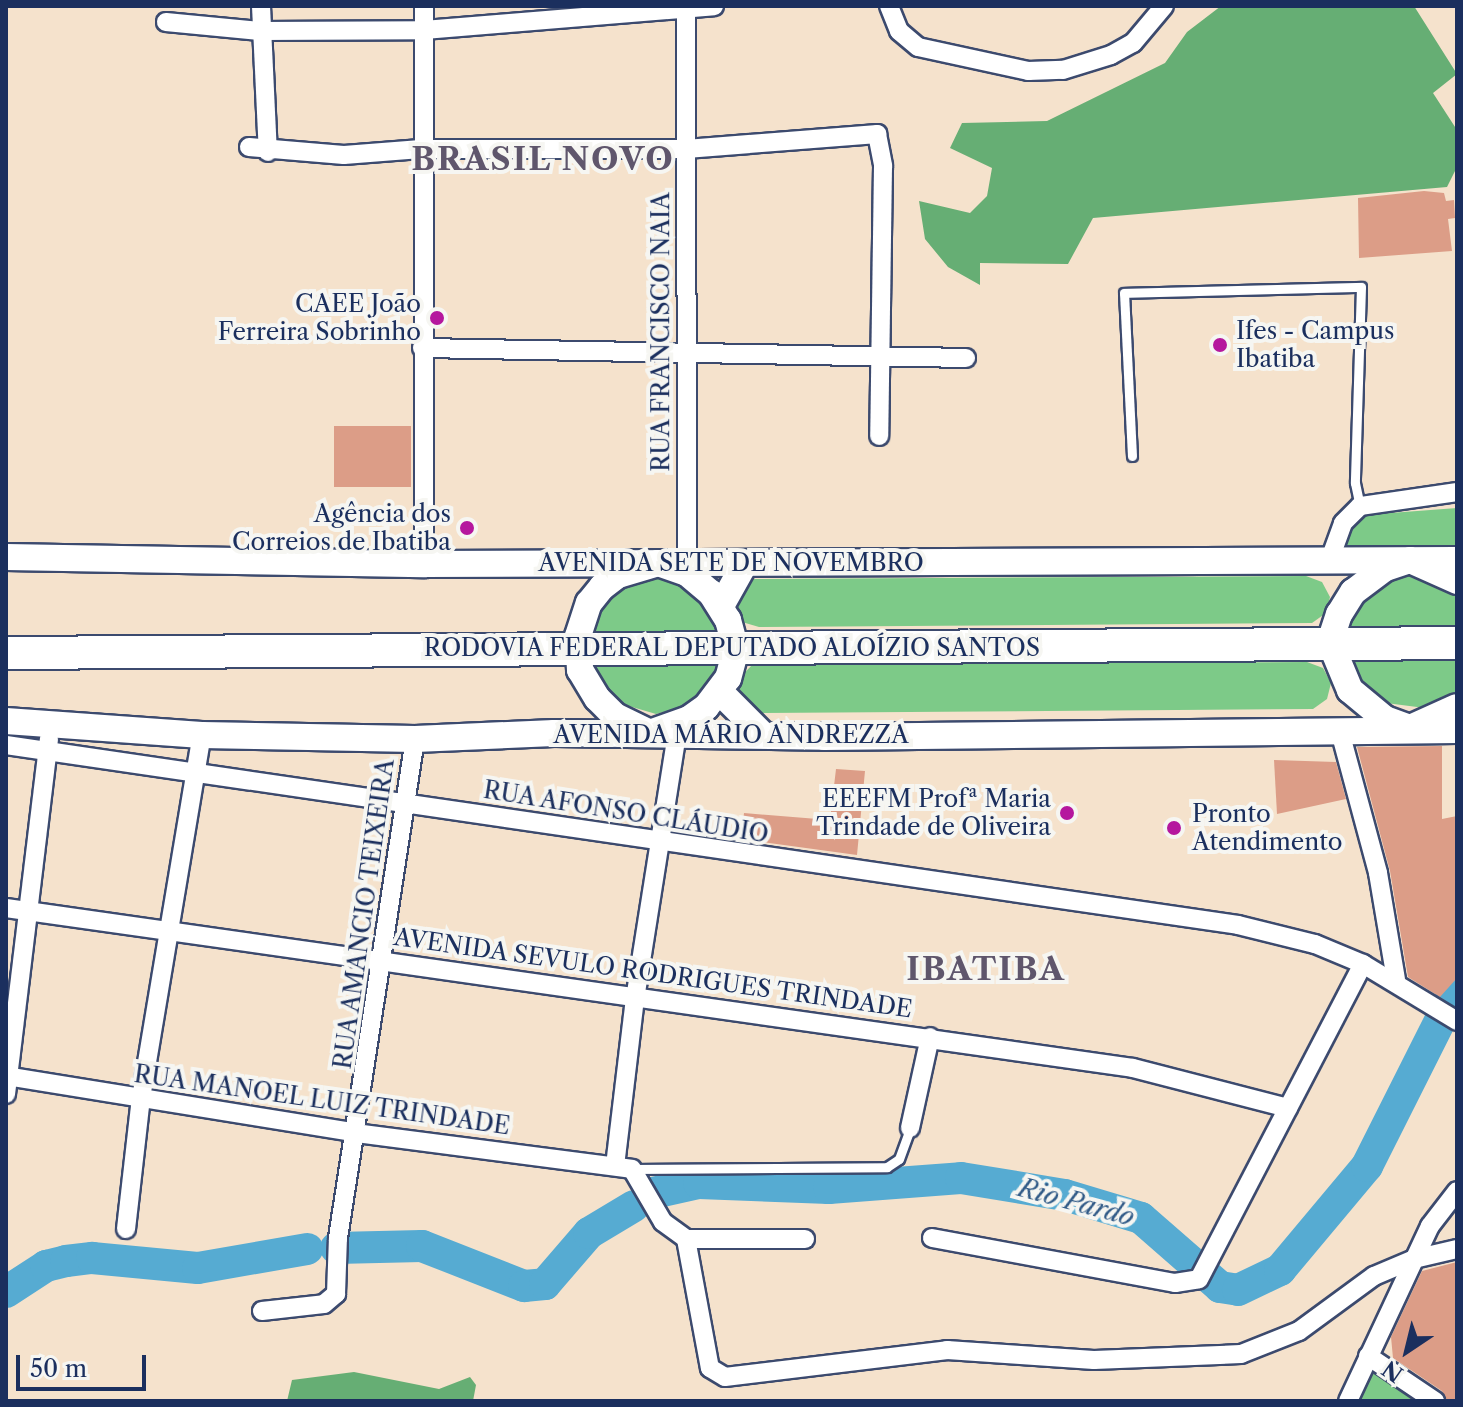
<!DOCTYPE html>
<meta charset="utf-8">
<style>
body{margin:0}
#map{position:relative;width:1463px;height:1407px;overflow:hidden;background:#f5e2cc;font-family:"Libre Caslon Text",serif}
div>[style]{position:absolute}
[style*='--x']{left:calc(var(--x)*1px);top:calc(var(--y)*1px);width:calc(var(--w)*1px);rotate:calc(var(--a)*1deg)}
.green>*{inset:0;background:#7dca88}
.forest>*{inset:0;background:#66ae74}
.river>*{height:32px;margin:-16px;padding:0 16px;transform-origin:16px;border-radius:16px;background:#56abd2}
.building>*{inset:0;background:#dc9d87;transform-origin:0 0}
.roads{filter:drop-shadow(2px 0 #3c4a6e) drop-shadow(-2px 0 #3c4a6e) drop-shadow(0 2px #3c4a6e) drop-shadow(0 -2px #3c4a6e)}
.lane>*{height:9px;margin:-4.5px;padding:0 4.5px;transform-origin:4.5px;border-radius:4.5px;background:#fff}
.street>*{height:18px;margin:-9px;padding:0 9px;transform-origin:9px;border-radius:9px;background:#fff}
.secondary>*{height:26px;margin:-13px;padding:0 13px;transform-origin:13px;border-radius:13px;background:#fff}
.highway>*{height:32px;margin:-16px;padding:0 16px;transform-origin:16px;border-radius:16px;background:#fff}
.dots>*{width:22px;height:22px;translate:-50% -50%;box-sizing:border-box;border:4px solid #f6f6f2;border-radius:50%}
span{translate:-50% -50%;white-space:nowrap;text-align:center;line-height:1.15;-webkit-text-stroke:8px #f6f6f2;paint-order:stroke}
.poi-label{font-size:24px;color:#1b2f5e}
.right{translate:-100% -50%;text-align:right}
.left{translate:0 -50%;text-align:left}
.street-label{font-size:24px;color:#1b2f5e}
.water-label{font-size:26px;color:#305a87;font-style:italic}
.district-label{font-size:32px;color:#5f566c;font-weight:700;letter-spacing:2px}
.frame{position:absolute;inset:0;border:8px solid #1b2f5e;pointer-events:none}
.north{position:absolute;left:1367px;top:1311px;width:80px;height:80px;-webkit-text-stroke:6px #f6f6f2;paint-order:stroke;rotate:215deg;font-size:22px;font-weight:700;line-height:32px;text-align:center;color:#1b2f5e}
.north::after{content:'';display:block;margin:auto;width:28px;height:36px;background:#1b2f5e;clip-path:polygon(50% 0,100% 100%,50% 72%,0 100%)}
.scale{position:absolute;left:16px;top:1355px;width:130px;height:36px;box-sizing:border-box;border:4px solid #1b2f5e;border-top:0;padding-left:10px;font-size:24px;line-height:28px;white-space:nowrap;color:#1b2f5e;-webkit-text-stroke:6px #f6f6f2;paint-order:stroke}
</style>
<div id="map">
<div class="green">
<div style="clip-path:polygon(1457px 508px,1457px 552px,1340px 553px,1353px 522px,1364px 515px)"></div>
<div style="clip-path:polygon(1404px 573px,1418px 573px,1457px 592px,1457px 632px,1346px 631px,1365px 592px)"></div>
<div style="clip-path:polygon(1306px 576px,1322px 582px,1330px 597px,1326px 613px,1312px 623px,759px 627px,742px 622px,733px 598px,751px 579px)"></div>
<div style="clip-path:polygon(646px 577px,664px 577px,696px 590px,721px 634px,591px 635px,603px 603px,630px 582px)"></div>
<div style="clip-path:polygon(1347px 653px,1457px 655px,1457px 691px,1425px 708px,1386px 703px,1356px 678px)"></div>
<div style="clip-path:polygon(591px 660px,722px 661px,716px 678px,691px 705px,656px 714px,622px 704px,607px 692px)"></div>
<div style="clip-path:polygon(1307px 662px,1323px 668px,1331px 683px,1327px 699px,1313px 709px,760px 713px,737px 701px,734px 684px,752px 665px)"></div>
<div style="clip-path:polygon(1370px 1365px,1424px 1401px,1354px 1401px)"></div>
</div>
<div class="forest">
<div style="clip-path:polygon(1221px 6px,1414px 6px,1457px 74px,1433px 93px,1457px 130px,1457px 167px,1447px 187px,1093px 218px,1068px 264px,980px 263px,980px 285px,948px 267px,925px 239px,919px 201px,970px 213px,987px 196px,992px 168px,950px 148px,962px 123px,1047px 121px,1165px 63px,1187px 32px)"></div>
<div style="clip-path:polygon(354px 1372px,439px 1389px,470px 1377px,476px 1385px,473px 1401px,287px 1401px,292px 1380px)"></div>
</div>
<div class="river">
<div style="--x:653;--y:1193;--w:47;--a:-12.3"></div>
<div style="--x:699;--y:1183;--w:130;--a:2.2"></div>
<div style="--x:829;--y:1188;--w:132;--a:-4.3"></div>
<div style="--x:961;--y:1178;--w:105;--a:9.3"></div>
<div style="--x:1065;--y:1195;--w:79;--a:16.8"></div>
<div style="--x:1141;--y:1218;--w:105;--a:41.1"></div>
<div style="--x:1220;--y:1287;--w:18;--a:9"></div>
<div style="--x:1238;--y:1290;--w:47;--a:-25.5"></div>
<div style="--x:1280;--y:1270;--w:136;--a:-50.1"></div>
<div style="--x:1367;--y:1166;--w:200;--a:-63.3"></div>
<div style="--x:336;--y:1248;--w:86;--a:-1.3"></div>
<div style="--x:422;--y:1246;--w:110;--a:21.4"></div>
<div style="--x:524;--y:1286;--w:21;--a:-5"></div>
<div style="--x:545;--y:1284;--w:67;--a:-49.2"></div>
<div style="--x:589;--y:1233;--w:52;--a:-31"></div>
<div style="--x:6;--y:1292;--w:48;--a:-33"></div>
<div style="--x:46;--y:1266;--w:21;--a:-14"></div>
<div style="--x:66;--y:1261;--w:26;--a:-7"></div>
<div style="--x:92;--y:1258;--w:106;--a:5.4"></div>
<div style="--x:198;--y:1268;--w:111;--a:-9.9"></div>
</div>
<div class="building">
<div style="clip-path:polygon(1424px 191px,1444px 193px,1446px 201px,1454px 200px,1455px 218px,1448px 219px,1452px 251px,1359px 258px,1358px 198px)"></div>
<div style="left:411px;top:426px;width:61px;height:77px;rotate:90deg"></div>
<div style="clip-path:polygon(1442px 746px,1442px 819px,1457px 816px,1457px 978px,1440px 997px,1408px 977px,1390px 871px,1357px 747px)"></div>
<div style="clip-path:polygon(1274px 760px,1336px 762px,1346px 799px,1277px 814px)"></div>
<div style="clip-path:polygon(836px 769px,865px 771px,857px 855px,741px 839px,744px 813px,830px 820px)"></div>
<div style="clip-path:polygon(1457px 1262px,1457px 1401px,1447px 1401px,1442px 1391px,1393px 1358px,1391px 1337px,1422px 1271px)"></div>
</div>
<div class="roads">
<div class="lane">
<div style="--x:1132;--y:456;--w:163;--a:-92.8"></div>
<div style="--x:1124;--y:293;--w:237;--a:-1.5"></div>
<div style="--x:1361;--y:287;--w:196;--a:91.8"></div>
<div style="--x:1355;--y:483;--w:24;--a:78"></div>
<div style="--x:632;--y:1169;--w:255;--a:-0.4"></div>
<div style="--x:887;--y:1167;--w:14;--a:-34"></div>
<div style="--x:899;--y:1159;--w:33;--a:-70"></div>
</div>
<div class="street">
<div style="--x:261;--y:6;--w:146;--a:87.3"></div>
<div style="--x:424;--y:6;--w:558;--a:90"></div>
<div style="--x:686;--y:6;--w:557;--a:89.9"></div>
<div style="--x:889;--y:6;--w:27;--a:68"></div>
<div style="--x:899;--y:31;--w:25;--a:40"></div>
<div style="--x:918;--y:47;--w:113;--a:12.3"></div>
<div style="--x:1028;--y:71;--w:35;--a:-2"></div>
<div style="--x:1063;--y:70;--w:50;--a:-17.4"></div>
<div style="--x:1111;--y:55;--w:25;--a:-29"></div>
<div style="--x:1133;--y:43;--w:48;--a:-50"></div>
<div style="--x:166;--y:22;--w:94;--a:5.5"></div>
<div style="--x:260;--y:31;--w:164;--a:-0.3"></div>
<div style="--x:424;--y:30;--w:291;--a:-4.7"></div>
<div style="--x:249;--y:147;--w:95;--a:4.8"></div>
<div style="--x:344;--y:155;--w:77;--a:-4.5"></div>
<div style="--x:421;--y:149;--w:265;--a:0"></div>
<div style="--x:686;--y:149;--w:192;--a:-4.5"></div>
<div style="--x:877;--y:134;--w:33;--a:79"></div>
<div style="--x:883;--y:166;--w:270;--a:90.8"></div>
<div style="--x:422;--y:348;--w:544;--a:1.05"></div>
<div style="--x:1330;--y:559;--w:38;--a:-70"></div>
<div style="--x:1343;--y:523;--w:24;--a:-45"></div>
<div style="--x:1360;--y:506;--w:98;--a:-8.2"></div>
<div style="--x:1339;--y:728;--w:150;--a:74.9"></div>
<div style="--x:1378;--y:873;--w:108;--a:80.4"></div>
<div style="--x:6;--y:745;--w:1245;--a:8.31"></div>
<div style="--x:1238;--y:925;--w:79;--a:13.9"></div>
<div style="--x:1315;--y:944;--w:52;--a:22.6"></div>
<div style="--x:1363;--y:964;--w:110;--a:31.2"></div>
<div style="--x:6;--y:908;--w:1138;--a:8.08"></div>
<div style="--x:1133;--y:1068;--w:160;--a:14.5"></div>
<div style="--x:6;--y:1076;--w:355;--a:9.2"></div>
<div style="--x:356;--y:1133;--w:278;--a:7.4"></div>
<div style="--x:632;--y:1169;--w:61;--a:59.7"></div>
<div style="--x:663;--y:1222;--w:29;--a:36"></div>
<div style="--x:686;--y:1239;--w:119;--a:0"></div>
<div style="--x:6;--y:1094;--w:358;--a:-83.1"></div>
<div style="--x:910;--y:1128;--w:93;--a:-77.6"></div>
<div style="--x:615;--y:1166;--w:168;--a:-83.2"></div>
<div style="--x:635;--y:999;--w:267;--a:-81"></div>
<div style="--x:126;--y:1229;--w:132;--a:-83.5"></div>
<div style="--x:141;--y:1098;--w:368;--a:-80.5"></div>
<div style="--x:932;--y:1238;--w:247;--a:10.5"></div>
<div style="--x:1175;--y:1283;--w:24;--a:-9"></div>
<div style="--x:1199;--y:1279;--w:355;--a:-62.5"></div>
<div style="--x:686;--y:1239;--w:131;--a:79.5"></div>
<div style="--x:710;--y:1368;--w:17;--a:31"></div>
<div style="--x:725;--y:1377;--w:224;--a:-6.9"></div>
<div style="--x:947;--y:1350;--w:147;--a:3.9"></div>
<div style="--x:1094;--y:1360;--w:147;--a:-2.3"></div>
<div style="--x:1241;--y:1354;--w:62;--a:-21.6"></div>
<div style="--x:1299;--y:1331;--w:93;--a:-36.3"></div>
<div style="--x:1374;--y:1276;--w:43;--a:-23"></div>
<div style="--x:1414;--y:1259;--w:44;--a:-13.1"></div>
<div style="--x:262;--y:1311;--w:62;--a:-6.4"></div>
<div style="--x:324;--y:1304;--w:16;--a:-40"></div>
<div style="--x:336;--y:1294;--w:56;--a:-88"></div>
<div style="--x:338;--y:1238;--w:505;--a:-81.23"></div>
<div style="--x:1368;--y:1356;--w:81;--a:33.9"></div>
<div style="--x:1348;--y:1401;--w:193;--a:-64.9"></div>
<div style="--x:1430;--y:1226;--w:44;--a:-52.4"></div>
</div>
<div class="secondary">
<div style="--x:6;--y:557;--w:418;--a:1"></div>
<div style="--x:424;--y:564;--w:1033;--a:-0.22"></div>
<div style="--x:658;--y:563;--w:31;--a:19"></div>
<div style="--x:687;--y:573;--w:31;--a:40"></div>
<div style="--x:711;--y:593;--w:32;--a:58"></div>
<div style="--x:728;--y:620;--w:30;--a:75"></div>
<div style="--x:736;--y:649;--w:30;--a:105"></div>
<div style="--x:728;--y:678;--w:36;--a:127"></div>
<div style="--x:706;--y:707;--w:21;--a:145"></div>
<div style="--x:689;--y:719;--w:41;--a:160.3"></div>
<div style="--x:650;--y:733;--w:39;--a:-154"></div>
<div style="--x:615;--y:716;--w:25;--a:-135"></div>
<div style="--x:597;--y:698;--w:33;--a:-121"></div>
<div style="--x:580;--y:670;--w:34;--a:-93"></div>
<div style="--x:578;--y:636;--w:35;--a:-72"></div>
<div style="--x:589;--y:603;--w:21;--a:-51"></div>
<div style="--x:602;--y:587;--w:20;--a:-37"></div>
<div style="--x:618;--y:575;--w:42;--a:-16.7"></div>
<div style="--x:1457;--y:581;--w:51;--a:-155.9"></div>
<div style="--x:1410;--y:560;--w:26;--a:162"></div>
<div style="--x:1385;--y:568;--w:40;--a:143"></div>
<div style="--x:1353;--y:592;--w:26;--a:122"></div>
<div style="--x:1339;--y:614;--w:29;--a:108"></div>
<div style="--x:1330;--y:642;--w:52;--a:67.4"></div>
<div style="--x:1350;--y:690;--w:45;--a:39.6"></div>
<div style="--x:1385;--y:719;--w:27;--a:20"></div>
<div style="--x:1410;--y:728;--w:51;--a:-24.1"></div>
<div style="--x:721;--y:606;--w:49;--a:-60.8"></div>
<div style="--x:720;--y:692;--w:61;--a:45"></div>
<div style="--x:6;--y:721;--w:196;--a:4.1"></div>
<div style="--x:202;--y:735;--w:213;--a:1.1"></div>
<div style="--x:415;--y:739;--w:139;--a:-2.5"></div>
<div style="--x:554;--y:733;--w:270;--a:0.8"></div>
<div style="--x:824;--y:737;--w:633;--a:-0.63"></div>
</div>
<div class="highway">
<div style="--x:6;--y:653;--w:1451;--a:-0.39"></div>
</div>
</div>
<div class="dots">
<div style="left:437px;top:318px;background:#b5179e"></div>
<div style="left:1220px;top:345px;background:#b5179e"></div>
<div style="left:467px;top:528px;background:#b5179e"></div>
<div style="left:1067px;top:813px;background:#b5179e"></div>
<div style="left:1174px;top:828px;background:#b5179e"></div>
</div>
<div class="poi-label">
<span class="right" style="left:421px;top:318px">CAEE João<br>Ferreira Sobrinho</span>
<span class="left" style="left:1236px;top:345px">Ifes - Campus<br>Ibatiba</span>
<span class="right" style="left:451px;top:528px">Agência dos<br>Correios de Ibatiba</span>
<span class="right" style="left:1051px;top:813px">EEEFM Profª Maria<br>Trindade de Oliveira</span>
<span class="left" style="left:1192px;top:828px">Pronto<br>Atendimento</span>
</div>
<div class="street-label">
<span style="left:661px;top:332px;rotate:-90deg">RUA FRANCISCO NAIA</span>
<span style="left:731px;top:563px">AVENIDA SETE DE NOVEMBRO</span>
<span style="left:732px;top:648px">RODOVIA FEDERAL DEPUTADO ALOÍZIO SANTOS</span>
<span style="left:731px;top:735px">AVENIDA MÁRIO ANDREZZA</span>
<span style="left:626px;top:812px;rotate:9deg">RUA AFONSO CLÁUDIO</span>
<span style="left:364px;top:914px;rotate:-82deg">RUA AMANCIO TEIXEIRA</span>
<span style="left:653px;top:973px;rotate:8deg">AVENIDA SEVULO RODRIGUES TRINDADE</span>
<span style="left:322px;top:1100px;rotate:8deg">RUA MANOEL LUIZ TRINDADE</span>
</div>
<div class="water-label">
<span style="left:1076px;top:1203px;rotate:15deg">Rio Pardo</span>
</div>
<div class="district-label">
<span style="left:543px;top:159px">BRASIL NOVO</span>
<span style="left:986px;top:969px">IBATIBA</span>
</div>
<div class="frame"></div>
<div class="north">N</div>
<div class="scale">50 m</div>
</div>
